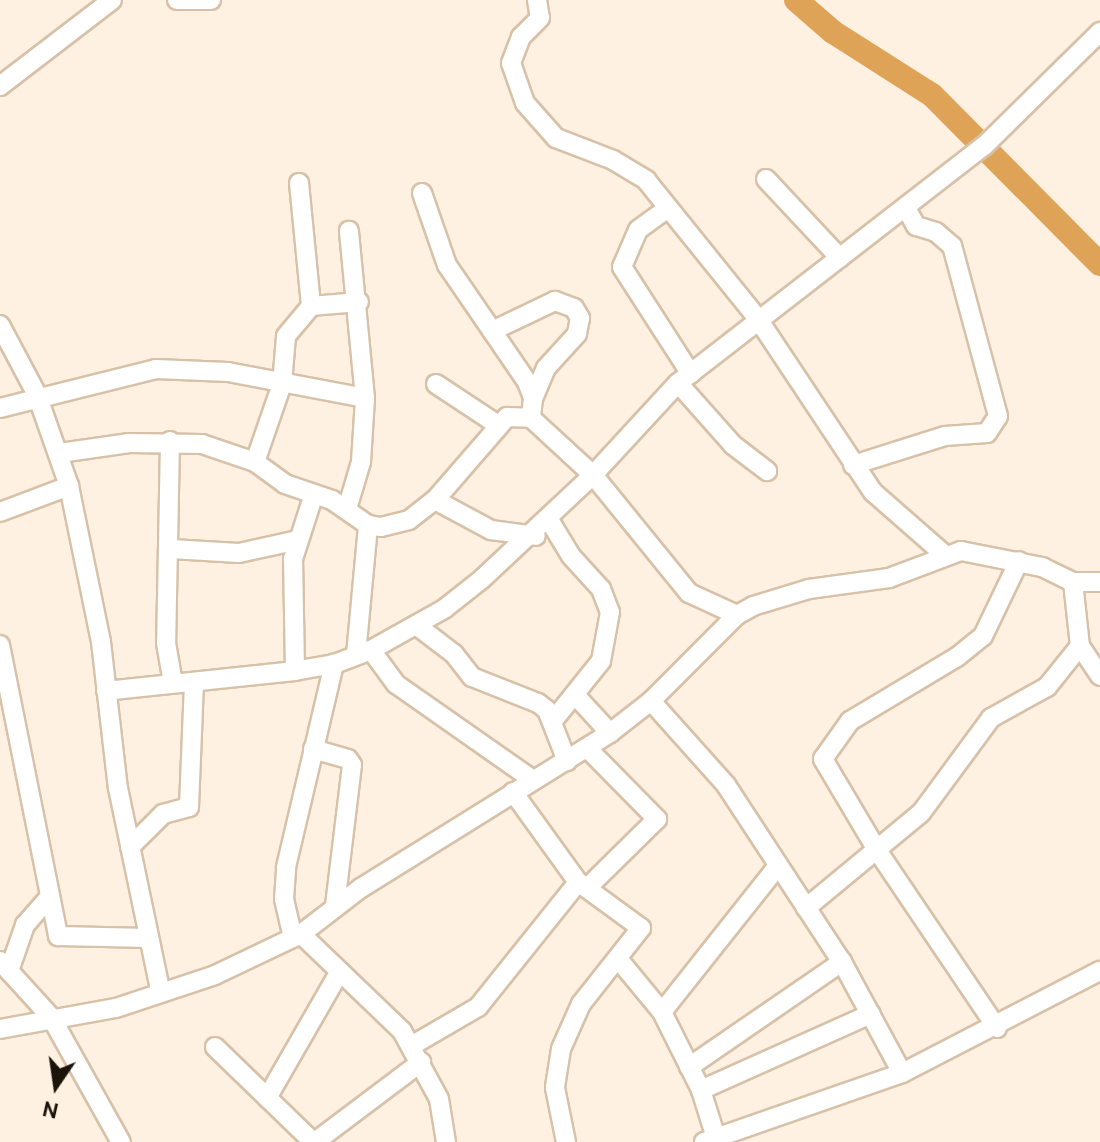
<!DOCTYPE html>
<style>
body{margin:0}
#map{position:relative;width:1100px;height:1142px;overflow:hidden;background:#fef1e1;font-family:Cabin,sans-serif}
div>[style]{position:absolute}
[style*='--x']{left:calc(var(--x)*1px);top:calc(var(--y)*1px);width:calc(var(--w)*1px);rotate:calc(var(--a)*1deg)}
.river>*{height:24px;margin:-12px;padding:0 12px;transform-origin:12px;border-radius:12px;background:#dfa358}
.roads{filter:drop-shadow(2px 0 #d7c1a8) drop-shadow(-2px 0 #d7c1a8) drop-shadow(0 2px #d7c1a8) drop-shadow(0 -2px #d7c1a8)}
.minor>*{height:18px;margin:-9px;padding:0 9px;transform-origin:9px;border-radius:9px;background:#fff}
span{translate:-50% -50%;white-space:nowrap;text-align:center;line-height:1.15;-webkit-text-stroke:6px #fef1e1;paint-order:stroke}
.north{position:absolute;left:16px;top:1046px;width:80px;height:80px;-webkit-text-stroke:6px #fef1e1;paint-order:stroke;rotate:193deg;font-size:22px;font-weight:700;line-height:32px;text-align:center;color:#1b140a}
.north::after{content:'';display:block;margin:auto;width:28px;height:36px;background:#1b140a;clip-path:polygon(50% 0,100% 100%,50% 72%,0 100%)}
</style>
<div id="map">
<div class="river">
<div style="--x:796;--y:0;--w:49;--a:40.9"></div>
<div style="--x:833;--y:32;--w:117;--a:32.5"></div>
<div style="--x:932;--y:95;--w:238;--a:45.2"></div>
</div>
<div class="roads">
<div class="minor">
<div style="--x:177;--y:0;--w:34;--a:0"></div>
<div style="--x:537;--y:0;--w:18;--a:81"></div>
<div style="--x:540;--y:18;--w:27;--a:135"></div>
<div style="--x:521;--y:37;--w:28;--a:111"></div>
<div style="--x:511;--y:63;--w:42;--a:70.7"></div>
<div style="--x:525;--y:103;--w:47;--a:48.5"></div>
<div style="--x:556;--y:138;--w:61;--a:21.1"></div>
<div style="--x:613;--y:160;--w:39;--a:31"></div>
<div style="--x:646;--y:180;--w:179;--a:51.1"></div>
<div style="--x:758;--y:319;--w:208;--a:56.4"></div>
<div style="--x:873;--y:492;--w:96;--a:41.2"></div>
<div style="--x:0;--y:86;--w:141;--a:-37.5"></div>
<div style="--x:766;--y:179;--w:108;--a:46.9"></div>
<div style="--x:299;--y:183;--w:124;--a:84.4"></div>
<div style="--x:311;--y:306;--w:48;--a:-4.8"></div>
<div style="--x:422;--y:193;--w:76;--a:70.9"></div>
<div style="--x:447;--y:265;--w:142;--a:55.6"></div>
<div style="--x:527;--y:382;--w:17;--a:69"></div>
<div style="--x:533;--y:398;--w:20;--a:96"></div>
<div style="--x:668;--y:208;--w:37;--a:144"></div>
<div style="--x:638;--y:230;--w:40;--a:113.4"></div>
<div style="--x:622;--y:267;--w:127;--a:57.2"></div>
<div style="--x:0;--y:325;--w:79;--a:62.1"></div>
<div style="--x:37;--y:395;--w:96;--a:70.6"></div>
<div style="--x:69;--y:486;--w:159;--a:78.4"></div>
<div style="--x:101;--y:642;--w:147;--a:83.4"></div>
<div style="--x:118;--y:788;--w:209;--a:78.2"></div>
<div style="--x:492;--y:331;--w:70;--a:-25.5"></div>
<div style="--x:555;--y:301;--w:20;--a:20"></div>
<div style="--x:574;--y:308;--w:12;--a:59"></div>
<div style="--x:580;--y:318;--w:16;--a:101"></div>
<div style="--x:577;--y:334;--w:46;--a:132.4"></div>
<div style="--x:546;--y:368;--w:33;--a:113"></div>
<div style="--x:678;--y:383;--w:83;--a:48.4"></div>
<div style="--x:733;--y:445;--w:43;--a:37.4"></div>
<div style="--x:436;--y:384;--w:74;--a:33.5"></div>
<div style="--x:0;--y:408;--w:161;--a:-14"></div>
<div style="--x:156;--y:369;--w:72;--a:2.4"></div>
<div style="--x:228;--y:372;--w:139;--a:10.7"></div>
<div style="--x:170;--y:441;--w:202;--a:91.1"></div>
<div style="--x:166;--y:643;--w:41;--a:80.1"></div>
<div style="--x:60;--y:453;--w:70;--a:-8.2"></div>
<div style="--x:129;--y:443;--w:73;--a:0.8"></div>
<div style="--x:202;--y:444;--w:56;--a:18.8"></div>
<div style="--x:255;--y:462;--w:37;--a:36"></div>
<div style="--x:285;--y:484;--w:50;--a:18.8"></div>
<div style="--x:332;--y:500;--w:44;--a:34.8"></div>
<div style="--x:368;--y:525;--w:13;--a:9"></div>
<div style="--x:381;--y:527;--w:29;--a:-14"></div>
<div style="--x:409;--y:520;--w:33;--a:-38"></div>
<div style="--x:435;--y:500;--w:110;--a:-49.1"></div>
<div style="--x:507;--y:417;--w:24;--a:2"></div>
<div style="--x:531;--y:418;--w:84;--a:42.6"></div>
<div style="--x:593;--y:475;--w:152;--a:136.9"></div>
<div style="--x:482;--y:579;--w:48;--a:141.7"></div>
<div style="--x:444;--y:609;--w:84;--a:150.7"></div>
<div style="--x:371;--y:650;--w:40;--a:159"></div>
<div style="--x:334;--y:664;--w:40;--a:170"></div>
<div style="--x:295;--y:671;--w:190;--a:174"></div>
<div style="--x:255;--y:462;--w:83;--a:-70.9"></div>
<div style="--x:282;--y:384;--w:48;--a:-85.2"></div>
<div style="--x:286;--y:336;--w:39;--a:-50"></div>
<div style="--x:853;--y:465;--w:96;--a:-17.5"></div>
<div style="--x:945;--y:436;--w:42;--a:-4.1"></div>
<div style="--x:987;--y:433;--w:20;--a:-57"></div>
<div style="--x:998;--y:416;--w:176;--a:-105.1"></div>
<div style="--x:952;--y:246;--w:21;--a:-139"></div>
<div style="--x:936;--y:232;--w:21;--a:-163"></div>
<div style="--x:916;--y:226;--w:21;--a:-119"></div>
<div style="--x:435;--y:500;--w:64;--a:28.2"></div>
<div style="--x:491;--y:530;--w:45;--a:7.6"></div>
<div style="--x:347;--y:509;--w:49;--a:-73.4"></div>
<div style="--x:361;--y:462;--w:64;--a:-86.4"></div>
<div style="--x:365;--y:398;--w:168;--a:-95.5"></div>
<div style="--x:0;--y:512;--w:74;--a:-20.6"></div>
<div style="--x:548;--y:518;--w:44;--a:58.8"></div>
<div style="--x:571;--y:556;--w:45;--a:47.7"></div>
<div style="--x:601;--y:589;--w:25;--a:69"></div>
<div style="--x:610;--y:612;--w:50;--a:100.4"></div>
<div style="--x:601;--y:661;--w:78;--a:128.8"></div>
<div style="--x:171;--y:549;--w:68;--a:3.4"></div>
<div style="--x:239;--y:553;--w:60;--a:-12.4"></div>
<div style="--x:1073;--y:582;--w:64;--a:83.8"></div>
<div style="--x:1080;--y:646;--w:36;--a:56"></div>
<div style="--x:737;--y:615;--w:53;--a:-155.4"></div>
<div style="--x:689;--y:593;--w:152;--a:-129.1"></div>
<div style="--x:593;--y:475;--w:125;--a:-47.3"></div>
<div style="--x:678;--y:383;--w:387;--a:-37.8"></div>
<div style="--x:984;--y:146;--w:163;--a:-44.5"></div>
<div style="--x:416;--y:625;--w:48;--a:37.3"></div>
<div style="--x:454;--y:654;--w:29;--a:52"></div>
<div style="--x:472;--y:677;--w:71;--a:21.5"></div>
<div style="--x:538;--y:703;--w:11;--a:38"></div>
<div style="--x:547;--y:710;--w:55;--a:68.6"></div>
<div style="--x:0;--y:645;--w:297;--a:78.7"></div>
<div style="--x:58;--y:936;--w:91;--a:1.3"></div>
<div style="--x:371;--y:650;--w:42;--a:53.7"></div>
<div style="--x:396;--y:684;--w:167;--a:35"></div>
<div style="--x:356;--y:655;--w:131;--a:-84.7"></div>
<div style="--x:295;--y:671;--w:112;--a:-91"></div>
<div style="--x:293;--y:559;--w:68;--a:-72.1"></div>
<div style="--x:577;--y:697;--w:49;--a:47.5"></div>
<div style="--x:651;--y:701;--w:113;--a:48.2"></div>
<div style="--x:726;--y:785;--w:212;--a:56.8"></div>
<div style="--x:842;--y:962;--w:126;--a:61.6"></div>
<div style="--x:587;--y:748;--w:100;--a:45.4"></div>
<div style="--x:657;--y:819;--w:97;--a:135.4"></div>
<div style="--x:313;--y:749;--w:36;--a:16"></div>
<div style="--x:348;--y:759;--w:7;--a:56"></div>
<div style="--x:352;--y:765;--w:142;--a:96.9"></div>
<div style="--x:513;--y:792;--w:111;--a:54.2"></div>
<div style="--x:578;--y:882;--w:78;--a:36.1"></div>
<div style="--x:641;--y:928;--w:97;--a:128.3"></div>
<div style="--x:581;--y:1004;--w:49;--a:114"></div>
<div style="--x:561;--y:1049;--w:39;--a:99"></div>
<div style="--x:555;--y:1088;--w:55;--a:78.5"></div>
<div style="--x:130;--y:847;--w:47;--a:-45"></div>
<div style="--x:163;--y:814;--w:27;--a:-15"></div>
<div style="--x:189;--y:807;--w:124;--a:-87.7"></div>
<div style="--x:806;--y:908;--w:149;--a:-39.6"></div>
<div style="--x:921;--y:813;--w:118;--a:-53.6"></div>
<div style="--x:991;--y:718;--w:64;--a:-29"></div>
<div style="--x:1047;--y:687;--w:53;--a:-51.2"></div>
<div style="--x:301;--y:934;--w:140;--a:43.8"></div>
<div style="--x:402;--y:1031;--w:77;--a:61.4"></div>
<div style="--x:439;--y:1099;--w:44;--a:80.8"></div>
<div style="--x:293;--y:938;--w:40;--a:-103"></div>
<div style="--x:284;--y:899;--w:32;--a:-86"></div>
<div style="--x:286;--y:867;--w:209;--a:-76.7"></div>
<div style="--x:619;--y:960;--w:67;--a:50.4"></div>
<div style="--x:662;--y:1012;--w:87;--a:63.4"></div>
<div style="--x:701;--y:1090;--w:50;--a:72.6"></div>
<div style="--x:0;--y:961;--w:76;--a:47.7"></div>
<div style="--x:51;--y:1017;--w:143;--a:60.8"></div>
<div style="--x:9;--y:971;--w:49;--a:-70.8"></div>
<div style="--x:25;--y:925;--w:38;--a:-49"></div>
<div style="--x:662;--y:1012;--w:184;--a:-51.6"></div>
<div style="--x:997;--y:1028;--w:215;--a:-124"></div>
<div style="--x:877;--y:850;--w:106;--a:-120.7"></div>
<div style="--x:823;--y:759;--w:47;--a:-54.6"></div>
<div style="--x:850;--y:721;--w:125;--a:-30.9"></div>
<div style="--x:957;--y:657;--w:33;--a:-39"></div>
<div style="--x:983;--y:636;--w:83;--a:-64.4"></div>
<div style="--x:0;--y:1029;--w:118;--a:-10.3"></div>
<div style="--x:116;--y:1008;--w:104;--a:-18.4"></div>
<div style="--x:215;--y:975;--w:95;--a:-25.5"></div>
<div style="--x:301;--y:934;--w:76;--a:-37.5"></div>
<div style="--x:361;--y:888;--w:293;--a:-31.9"></div>
<div style="--x:610;--y:733;--w:52;--a:-38"></div>
<div style="--x:651;--y:701;--w:122;--a:-45"></div>
<div style="--x:737;--y:615;--w:18;--a:-29"></div>
<div style="--x:753;--y:606;--w:59;--a:-16.9"></div>
<div style="--x:809;--y:589;--w:81;--a:-7.8"></div>
<div style="--x:889;--y:578;--w:77;--a:-20.6"></div>
<div style="--x:961;--y:551;--w:83;--a:11.2"></div>
<div style="--x:1042;--y:567;--w:34;--a:26"></div>
<div style="--x:1073;--y:582;--w:27;--a:0"></div>
<div style="--x:411;--y:1046;--w:78;--a:-30.2"></div>
<div style="--x:478;--y:1007;--w:160;--a:-51.3"></div>
<div style="--x:215;--y:1047;--w:136;--a:44.1"></div>
<div style="--x:689;--y:1067;--w:186;--a:-34.5"></div>
<div style="--x:701;--y:1090;--w:186;--a:-24.1"></div>
<div style="--x:267;--y:1098;--w:146;--a:-60.1"></div>
<div style="--x:315;--y:1142;--w:133;--a:-37"></div>
<div style="--x:704;--y:1142;--w:210;--a:-19.2"></div>
<div style="--x:902;--y:1073;--w:223;--a:-27.3"></div>
</div>
</div>
<div class="north">N</div>
</div>
